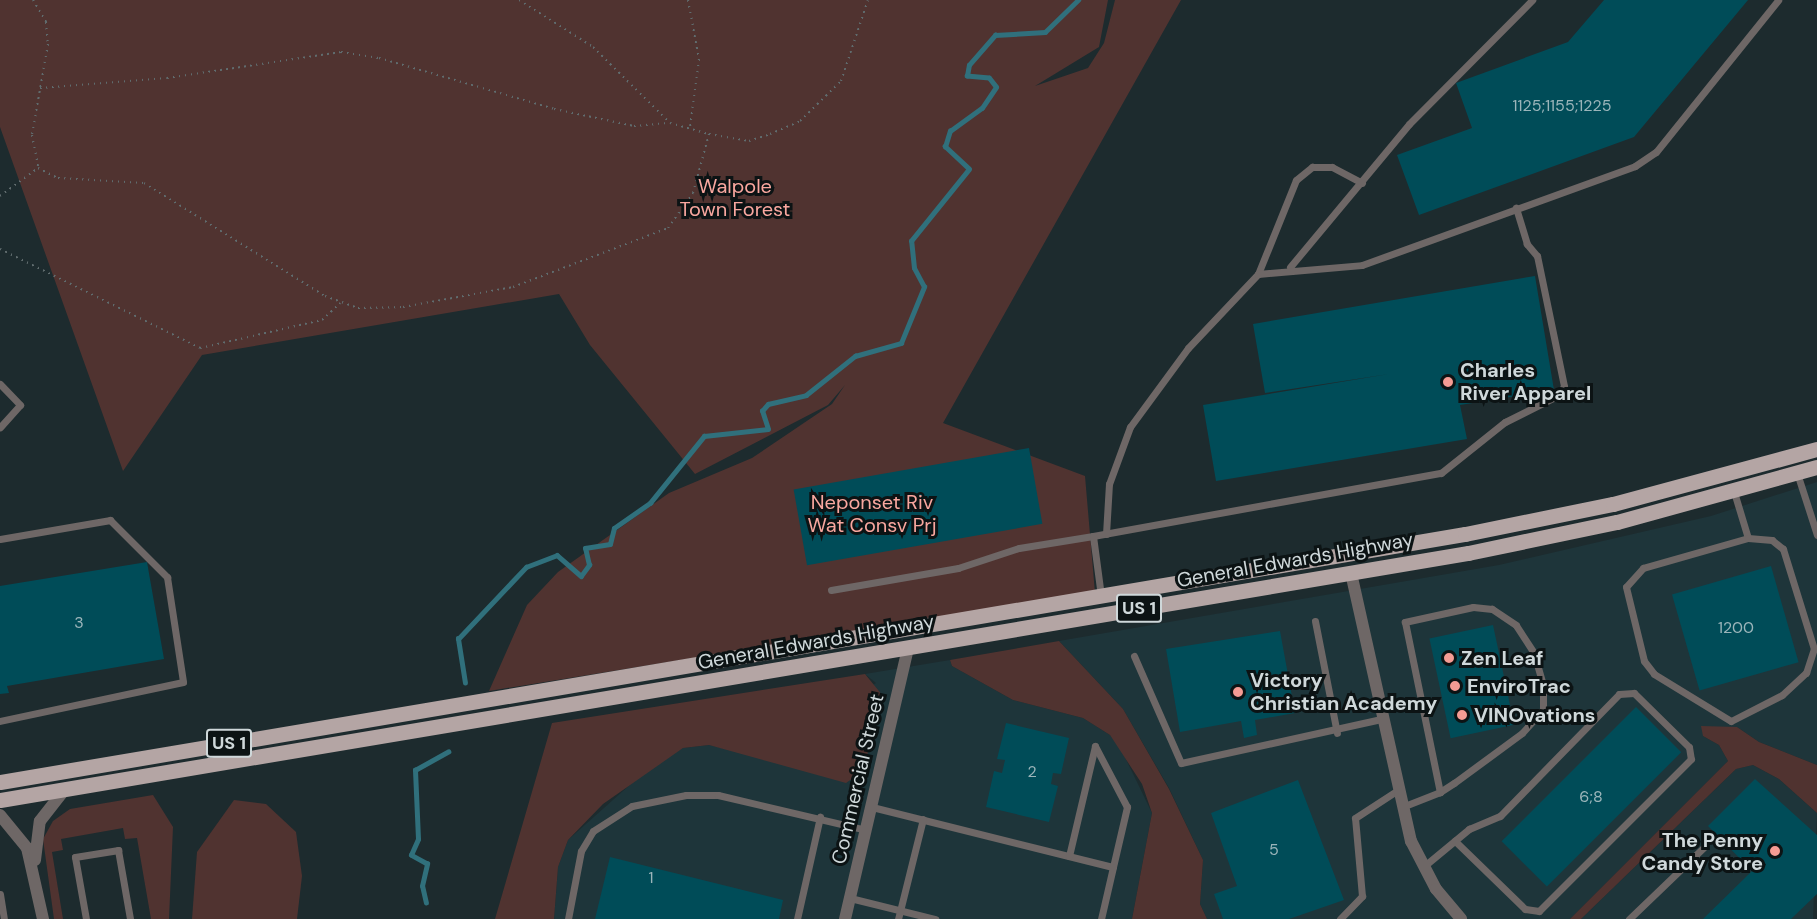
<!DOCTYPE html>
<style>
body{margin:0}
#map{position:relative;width:1817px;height:919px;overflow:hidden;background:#1d2b2e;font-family:"DM Sans",sans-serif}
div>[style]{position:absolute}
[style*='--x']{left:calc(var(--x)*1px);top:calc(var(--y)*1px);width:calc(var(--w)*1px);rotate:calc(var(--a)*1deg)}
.built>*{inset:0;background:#1e353a}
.green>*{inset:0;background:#503330}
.stream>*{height:4.5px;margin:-2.25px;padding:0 2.25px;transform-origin:2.25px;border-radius:2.25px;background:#30707c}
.building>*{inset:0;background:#004c58;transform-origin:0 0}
.path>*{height:2px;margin-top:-1px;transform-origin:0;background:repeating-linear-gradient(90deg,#606c6e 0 1.5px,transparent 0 6px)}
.lane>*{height:7px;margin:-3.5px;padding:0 3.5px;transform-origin:3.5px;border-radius:3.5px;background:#6e6766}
.street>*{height:12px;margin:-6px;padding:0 6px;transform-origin:6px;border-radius:6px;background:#6e6766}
.primary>*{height:15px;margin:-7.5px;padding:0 7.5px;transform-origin:7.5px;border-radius:7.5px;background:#b4a5a4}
.dots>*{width:16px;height:16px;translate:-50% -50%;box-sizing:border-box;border:3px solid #0c1314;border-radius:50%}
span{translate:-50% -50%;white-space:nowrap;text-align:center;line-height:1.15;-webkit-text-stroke:6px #0c1314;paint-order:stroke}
.number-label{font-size:16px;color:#9bb5ba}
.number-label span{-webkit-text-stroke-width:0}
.shield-label span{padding:2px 4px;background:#0c1314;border:2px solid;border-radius:4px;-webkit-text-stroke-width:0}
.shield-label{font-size:18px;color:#cfd8da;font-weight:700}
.park-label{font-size:20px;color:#f9a79f}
.poi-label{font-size:20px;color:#cfd8da;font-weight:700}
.left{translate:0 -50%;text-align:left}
.right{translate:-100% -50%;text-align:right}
.street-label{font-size:20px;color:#cfd8da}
</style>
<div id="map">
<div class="built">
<div style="clip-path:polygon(1817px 482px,1817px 765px,1759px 742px,1737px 727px,1703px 736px,1719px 745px,1728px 761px,1570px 919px,1207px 919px,1200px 904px,1203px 860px,1169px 788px,1123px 709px,1059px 641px,1499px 565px,1711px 516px)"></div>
<div style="clip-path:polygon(950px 660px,952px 666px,1013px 700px,1083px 718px,1110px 735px,1121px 749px,1152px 813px,1132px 919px,554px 919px,558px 867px,568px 840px,650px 767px,683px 748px,709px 745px,760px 757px,876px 683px,865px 674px)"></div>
<div style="clip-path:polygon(1753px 765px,1779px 779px,1817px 813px,1813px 919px,1581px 919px,1736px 769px)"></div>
</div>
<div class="green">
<div style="clip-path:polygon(0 0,1108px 0,1099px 47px,1035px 86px,1088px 68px,1104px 43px,1115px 0,1181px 0,943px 423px,1085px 476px,1095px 593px,489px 691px,527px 605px,558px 572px,669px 493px,752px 458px,832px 404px,845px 385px,828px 405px,695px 474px,590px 345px,559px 294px,202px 355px,123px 471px,0 127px)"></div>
<div style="clip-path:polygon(1059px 641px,1123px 709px,1169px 789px,1203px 860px,1200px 904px,1207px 919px,1132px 919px,1152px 813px,1142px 784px,1110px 735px,1083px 718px,1013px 700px,952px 666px,950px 660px)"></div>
<div style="clip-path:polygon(865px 674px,883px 696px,863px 771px,846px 783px,709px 745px,683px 748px,603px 804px,568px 840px,558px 867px,554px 919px,495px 919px,552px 723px)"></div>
<div style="clip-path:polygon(1701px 726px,1737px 727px,1759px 742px,1817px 765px,1817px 813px,1779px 779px,1753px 765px,1736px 769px,1581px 919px,1570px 919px,1728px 761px,1719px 745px,1703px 736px)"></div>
<div style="clip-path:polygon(153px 795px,173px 827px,169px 919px,151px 919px,137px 838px,125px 839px,123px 828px,61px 839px,63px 850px,52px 852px,63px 919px,54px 919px,43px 839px,53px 821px,70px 809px)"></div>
<div style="clip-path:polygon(234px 800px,266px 804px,296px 832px,302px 876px,297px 919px,192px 919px,197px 852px)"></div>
</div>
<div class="stream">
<div style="--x:465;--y:683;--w:45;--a:-99"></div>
<div style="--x:458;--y:639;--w:99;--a:-46.6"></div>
<div style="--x:526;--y:567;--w:33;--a:-21"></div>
<div style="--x:557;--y:555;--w:32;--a:41"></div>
<div style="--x:581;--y:576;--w:14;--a:-54"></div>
<div style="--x:589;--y:565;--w:17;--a:-103"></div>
<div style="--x:585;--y:548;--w:25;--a:-9"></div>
<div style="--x:610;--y:544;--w:16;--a:-76"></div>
<div style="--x:614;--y:528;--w:44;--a:-34.8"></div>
<div style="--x:650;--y:503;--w:86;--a:-51.1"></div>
<div style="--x:704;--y:436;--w:64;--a:-6.2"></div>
<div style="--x:768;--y:429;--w:19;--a:-108"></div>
<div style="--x:762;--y:411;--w:9;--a:-49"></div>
<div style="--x:768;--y:404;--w:39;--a:-13"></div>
<div style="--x:806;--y:395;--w:63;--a:-38.5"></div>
<div style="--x:855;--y:356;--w:48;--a:-15.8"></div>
<div style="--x:901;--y:343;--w:61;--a:-67.7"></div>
<div style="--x:924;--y:287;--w:21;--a:-118"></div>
<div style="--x:914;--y:268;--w:27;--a:-96"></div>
<div style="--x:911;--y:241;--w:92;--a:-51.1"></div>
<div style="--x:969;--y:169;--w:33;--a:-137"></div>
<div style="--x:945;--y:147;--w:17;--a:-73"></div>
<div style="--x:950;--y:131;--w:39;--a:-36"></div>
<div style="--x:982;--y:108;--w:25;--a:-56"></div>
<div style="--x:996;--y:87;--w:11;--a:-128"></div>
<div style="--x:989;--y:78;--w:22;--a:-175"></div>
<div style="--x:967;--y:76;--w:11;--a:-80"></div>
<div style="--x:969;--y:65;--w:40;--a:-49"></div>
<div style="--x:995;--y:35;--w:50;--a:-3.4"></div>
<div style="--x:1045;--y:32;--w:46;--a:-44.1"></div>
<div style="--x:426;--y:903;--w:17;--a:-103"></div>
<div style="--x:422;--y:886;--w:23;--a:-77"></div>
<div style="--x:427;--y:864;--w:18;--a:-151"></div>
<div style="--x:411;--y:855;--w:17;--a:-66"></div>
<div style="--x:418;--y:839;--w:69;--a:-92.5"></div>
<div style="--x:415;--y:770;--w:38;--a:-29"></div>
</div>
<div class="building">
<div style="clip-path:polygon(1604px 0,1748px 0,1634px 137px,1419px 215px,1397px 155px,1472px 128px,1456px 83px,1568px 42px)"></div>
<div style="clip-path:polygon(1535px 276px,1554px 390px,1460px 405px,1467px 439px,1216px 481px,1203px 405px,1389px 374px,1265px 393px,1253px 324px)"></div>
<div style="left:1029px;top:448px;width:77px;height:239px;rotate:80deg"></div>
<div style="clip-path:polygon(147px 562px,164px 659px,7px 686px,9px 693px,0 694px,0 586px)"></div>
<div style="left:1771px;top:566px;width:100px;height:103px;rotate:74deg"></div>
<div style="left:1493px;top:625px;width:102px;height:65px;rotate:78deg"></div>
<div style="clip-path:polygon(1280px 631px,1295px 713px,1255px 720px,1257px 735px,1244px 738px,1241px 721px,1180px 732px,1166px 649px)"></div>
<div style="left:1636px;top:707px;width:64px;height:190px;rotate:45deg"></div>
<div style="clip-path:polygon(1006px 723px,1069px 738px,1061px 774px,1053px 773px,1051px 784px,1058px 786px,1049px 822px,986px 807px,994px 771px,1002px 773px,1005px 760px,997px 759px)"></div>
<div style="clip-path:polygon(1755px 779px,1817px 835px,1817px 894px,1791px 919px,1703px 919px,1752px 871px,1708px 826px)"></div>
<div style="clip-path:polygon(1298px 780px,1344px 900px,1289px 919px,1223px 919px,1214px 894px,1237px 886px,1211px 813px)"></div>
<div style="clip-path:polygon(610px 857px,783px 900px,779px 919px,595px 919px)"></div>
</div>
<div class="path">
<div style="--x:33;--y:0;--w:26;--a:59"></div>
<div style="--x:46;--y:22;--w:22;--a:85"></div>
<div style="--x:48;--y:44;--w:92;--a:100"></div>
<div style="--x:32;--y:135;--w:33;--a:79"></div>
<div style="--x:519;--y:0;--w:88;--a:32.4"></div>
<div style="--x:593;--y:47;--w:108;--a:44.6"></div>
<div style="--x:688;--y:0;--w:60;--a:79.4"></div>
<div style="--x:699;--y:59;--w:69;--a:97.5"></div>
<div style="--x:40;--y:88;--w:127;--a:-4.5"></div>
<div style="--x:167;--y:78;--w:176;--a:-8.5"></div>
<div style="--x:341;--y:52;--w:38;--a:9"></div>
<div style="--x:379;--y:58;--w:182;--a:16.2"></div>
<div style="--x:554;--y:109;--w:82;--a:12"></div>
<div style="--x:634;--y:126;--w:36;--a:-5"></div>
<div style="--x:670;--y:123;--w:41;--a:15.8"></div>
<div style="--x:0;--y:196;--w:47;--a:-36.4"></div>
<div style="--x:38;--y:168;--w:22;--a:27"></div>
<div style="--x:58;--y:178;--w:86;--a:3.3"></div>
<div style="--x:144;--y:183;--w:213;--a:32"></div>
<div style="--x:325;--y:296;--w:35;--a:20"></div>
<div style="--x:358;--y:308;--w:45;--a:-1.3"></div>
<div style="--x:403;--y:307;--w:112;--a:-10.3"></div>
<div style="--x:513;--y:287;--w:166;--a:-20.8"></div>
<div style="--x:668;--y:228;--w:43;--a:-54.5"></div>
<div style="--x:693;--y:193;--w:61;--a:-74.8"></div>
<div style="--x:709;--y:134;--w:41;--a:9.9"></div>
<div style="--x:749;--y:141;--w:22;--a:-18"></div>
<div style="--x:770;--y:134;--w:33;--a:-23"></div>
<div style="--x:800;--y:121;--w:57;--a:-44.3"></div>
<div style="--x:841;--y:81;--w:85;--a:-71.6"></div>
<div style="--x:0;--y:249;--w:223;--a:26.3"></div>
<div style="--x:200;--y:348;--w:125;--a:-12.9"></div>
<div style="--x:322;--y:320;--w:25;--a:-43"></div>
</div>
<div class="lane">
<div style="--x:1290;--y:267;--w:186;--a:-50.2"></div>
<div style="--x:1409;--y:124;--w:175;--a:-45.2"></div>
<div style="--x:1258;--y:274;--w:101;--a:-68"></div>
<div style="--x:1296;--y:180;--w:21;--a:-39"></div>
<div style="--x:1312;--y:167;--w:20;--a:0"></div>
<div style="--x:1332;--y:167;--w:34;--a:28"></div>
<div style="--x:0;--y:384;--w:29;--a:46"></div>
<div style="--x:20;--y:405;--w:30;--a:132"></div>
<div style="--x:1797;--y:473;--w:65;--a:72.1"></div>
<div style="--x:1734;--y:492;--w:48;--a:73.1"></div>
<div style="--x:1748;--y:538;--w:109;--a:164.1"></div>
<div style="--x:1643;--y:568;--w:25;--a:132"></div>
<div style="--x:1626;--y:587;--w:76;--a:76.3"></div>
<div style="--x:1644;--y:661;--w:16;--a:52"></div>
<div style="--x:1654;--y:674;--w:90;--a:31.4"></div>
<div style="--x:1731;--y:721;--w:57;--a:-27"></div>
<div style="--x:1782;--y:695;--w:33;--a:-43"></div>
<div style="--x:1806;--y:673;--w:25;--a:-72"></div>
<div style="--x:1814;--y:649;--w:105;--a:-107.2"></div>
<div style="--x:1783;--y:549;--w:14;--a:-141"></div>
<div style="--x:1772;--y:540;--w:24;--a:-175"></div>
<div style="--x:1106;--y:534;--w:50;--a:-86.6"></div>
<div style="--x:1109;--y:484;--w:61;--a:-69.8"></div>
<div style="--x:1130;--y:427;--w:98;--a:-53.7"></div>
<div style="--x:1188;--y:348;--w:102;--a:-46.6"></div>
<div style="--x:1258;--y:274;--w:104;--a:-4.9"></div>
<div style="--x:1362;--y:265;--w:290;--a:-19.9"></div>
<div style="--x:1635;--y:166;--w:25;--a:-34"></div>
<div style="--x:1656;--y:152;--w:195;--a:-51.2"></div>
<div style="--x:1093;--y:536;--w:354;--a:-10.3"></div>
<div style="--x:1441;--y:473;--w:82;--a:-38.6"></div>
<div style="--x:1505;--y:422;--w:60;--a:-26.6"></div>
<div style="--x:1559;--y:395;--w:10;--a:-61"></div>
<div style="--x:1564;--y:386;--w:133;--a:-101.7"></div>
<div style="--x:1537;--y:256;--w:16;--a:-130"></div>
<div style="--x:1527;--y:244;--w:38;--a:-107"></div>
<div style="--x:0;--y:539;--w:112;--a:-9.8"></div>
<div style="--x:110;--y:520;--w:81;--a:45"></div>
<div style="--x:167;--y:577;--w:106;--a:81.3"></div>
<div style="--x:183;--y:682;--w:187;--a:168"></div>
<div style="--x:831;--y:590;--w:129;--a:-9.8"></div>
<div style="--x:958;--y:568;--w:64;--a:-18.2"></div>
<div style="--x:1019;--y:548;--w:75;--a:-9.2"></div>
<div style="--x:1093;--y:536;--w:61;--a:82.4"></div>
<div style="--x:1315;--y:621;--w:114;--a:78.9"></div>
<div style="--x:1134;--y:656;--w:117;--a:66.3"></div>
<div style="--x:1181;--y:763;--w:205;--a:-12.4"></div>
<div style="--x:872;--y:807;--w:248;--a:14"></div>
<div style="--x:1113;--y:867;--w:62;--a:-76.9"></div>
<div style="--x:1127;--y:807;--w:69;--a:-117.7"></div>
<div style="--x:1402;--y:807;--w:41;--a:-21.5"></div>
<div style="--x:1440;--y:792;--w:17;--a:-33"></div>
<div style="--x:1454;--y:783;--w:84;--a:-36.3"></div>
<div style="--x:1522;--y:733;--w:31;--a:-48"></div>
<div style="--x:1543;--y:710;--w:25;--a:-90"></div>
<div style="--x:1543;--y:685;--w:33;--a:-106"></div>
<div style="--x:1534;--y:653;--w:33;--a:-123"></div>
<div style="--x:1516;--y:625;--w:29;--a:-146"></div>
<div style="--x:1492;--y:609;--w:19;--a:-174"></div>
<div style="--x:1473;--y:607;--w:70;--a:167.6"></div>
<div style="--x:1405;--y:622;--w:174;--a:78.4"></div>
<div style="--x:1069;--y:856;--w:113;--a:-76.7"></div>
<div style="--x:1423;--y:867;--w:60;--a:-39.6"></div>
<div style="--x:1469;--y:829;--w:34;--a:-23"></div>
<div style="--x:1500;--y:816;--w:170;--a:-45.7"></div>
<div style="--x:1619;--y:694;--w:15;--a:-4"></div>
<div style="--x:1634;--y:693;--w:77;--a:44.5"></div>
<div style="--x:1689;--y:747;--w:12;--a:81"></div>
<div style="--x:1691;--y:759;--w:215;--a:135"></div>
<div style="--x:1539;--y:911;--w:14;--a:-172"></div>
<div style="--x:1525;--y:909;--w:98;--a:-135.8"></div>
<div style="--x:0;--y:894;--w:25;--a:81"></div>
<div style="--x:850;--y:898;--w:88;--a:13.9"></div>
<div style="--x:86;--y:919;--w:63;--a:-100.1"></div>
<div style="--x:75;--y:857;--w:44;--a:-9.2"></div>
<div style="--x:118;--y:850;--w:70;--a:80.1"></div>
<div style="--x:568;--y:919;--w:69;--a:-79.2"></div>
<div style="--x:581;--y:851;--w:23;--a:-59"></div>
<div style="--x:593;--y:831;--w:46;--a:-32.7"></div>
<div style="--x:632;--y:806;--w:55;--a:-11.5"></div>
<div style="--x:686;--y:795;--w:32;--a:0"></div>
<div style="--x:718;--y:795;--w:152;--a:13.3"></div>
<div style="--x:797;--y:919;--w:105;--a:-77.3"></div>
<div style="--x:898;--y:919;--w:103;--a:-76"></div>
<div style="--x:1101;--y:919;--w:53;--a:-77"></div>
<div style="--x:1340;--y:919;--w:32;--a:-46"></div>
<div style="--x:1362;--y:896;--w:78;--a:-95.1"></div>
<div style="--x:1355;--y:818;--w:51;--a:-33.1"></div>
<div style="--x:1629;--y:919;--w:104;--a:-43.8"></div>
</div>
<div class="street">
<div style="--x:1351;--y:573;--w:275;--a:77.4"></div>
<div style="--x:1411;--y:841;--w:54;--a:62.5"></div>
<div style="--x:1436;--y:889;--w:39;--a:50"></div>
<div style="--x:0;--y:815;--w:43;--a:50.7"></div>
<div style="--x:27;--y:848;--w:73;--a:77.3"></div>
<div style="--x:35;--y:860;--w:39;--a:-83"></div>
<div style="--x:40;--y:821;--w:41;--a:-52"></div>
<div style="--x:845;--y:919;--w:278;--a:-76.9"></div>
</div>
<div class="primary">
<div style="--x:0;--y:782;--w:1486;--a:-9.61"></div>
<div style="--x:1465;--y:534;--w:151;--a:-11.5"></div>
<div style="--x:1613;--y:504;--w:211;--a:-15.1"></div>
<div style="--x:0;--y:800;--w:1489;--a:-9.55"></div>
<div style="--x:1468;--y:553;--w:152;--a:-11.8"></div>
<div style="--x:1617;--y:522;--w:207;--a:-15.4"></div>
</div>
<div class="dots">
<div style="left:1448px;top:382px;background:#f59c94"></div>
<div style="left:1449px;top:658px;background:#f59c94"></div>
<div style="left:1455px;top:686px;background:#f59c94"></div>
<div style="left:1238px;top:692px;background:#f59c94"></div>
<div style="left:1462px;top:715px;background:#f59c94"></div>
<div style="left:1775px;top:851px;background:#f59c94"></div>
</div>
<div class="number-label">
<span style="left:1562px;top:106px">1125;1155;1225</span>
<span style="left:79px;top:623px">3</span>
<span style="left:1736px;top:628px">1200</span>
<span style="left:1032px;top:772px">2</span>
<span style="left:1591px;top:797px">6;8</span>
<span style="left:1274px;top:850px">5</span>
<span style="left:651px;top:878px">1</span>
</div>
<div class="shield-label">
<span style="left:1139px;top:608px">US 1</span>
<span style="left:229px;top:743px">US 1</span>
</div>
<div class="park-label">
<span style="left:735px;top:198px">Walpole<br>Town Forest</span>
<span style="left:872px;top:514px">Neponset Riv<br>Wat Consv Prj</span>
</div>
<div class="poi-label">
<span class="left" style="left:1460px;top:382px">Charles<br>River Apparel</span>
<span class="left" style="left:1461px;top:658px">Zen Leaf</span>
<span class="left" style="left:1250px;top:692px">Victory<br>Christian Academy</span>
<span class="left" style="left:1467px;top:686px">EnviroTrac</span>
<span class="left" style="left:1474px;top:715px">VINOvations</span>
<span class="right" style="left:1763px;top:852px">The Penny<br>Candy Store</span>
</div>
<div class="street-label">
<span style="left:1295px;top:560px;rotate:-10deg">General Edwards Highway</span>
<span style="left:816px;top:642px;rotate:-10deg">General Edwards Highway</span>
<span style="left:858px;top:779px;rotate:-77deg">Commercial Street</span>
</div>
</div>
